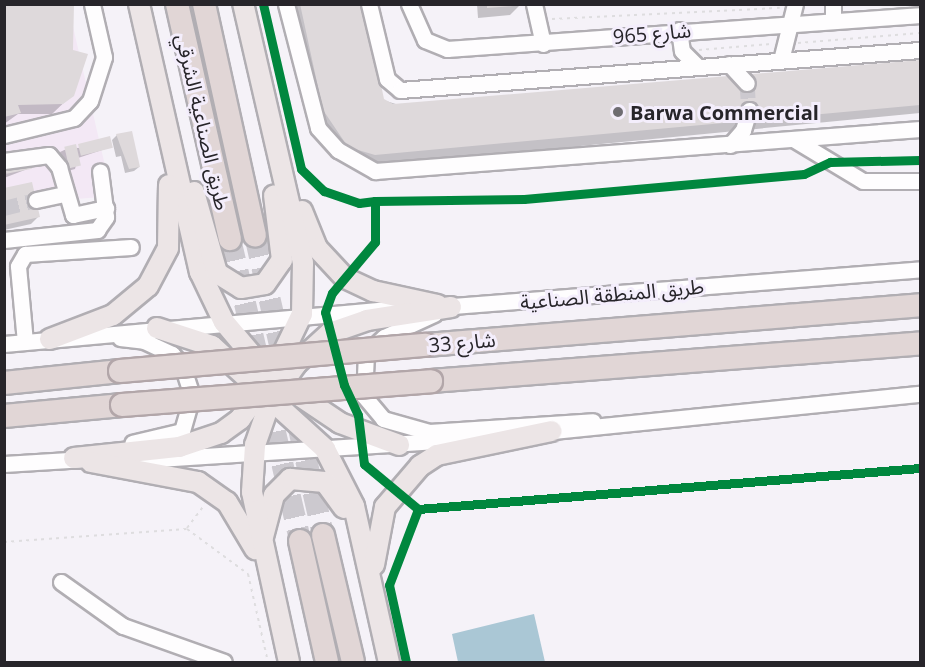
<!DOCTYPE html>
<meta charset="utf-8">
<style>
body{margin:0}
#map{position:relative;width:925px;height:667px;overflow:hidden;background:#f5f2f8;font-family:"Open Sans","Noto Sans Arabic",sans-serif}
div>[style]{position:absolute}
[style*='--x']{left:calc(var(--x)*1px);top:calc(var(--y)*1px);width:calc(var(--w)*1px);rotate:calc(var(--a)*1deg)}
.industrial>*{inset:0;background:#f3e8f5}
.water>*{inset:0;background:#aac7d5}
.shadow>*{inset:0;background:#0003}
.building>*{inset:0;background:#ded9db;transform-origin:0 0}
.minor-tunnel>*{height:15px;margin-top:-7.5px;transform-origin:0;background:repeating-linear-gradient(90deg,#ccc9cf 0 15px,transparent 0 23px)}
.highway-tunnel>*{height:22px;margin-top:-11px;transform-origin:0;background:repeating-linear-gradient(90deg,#ccc9cf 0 22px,transparent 0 33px)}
.path>*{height:2px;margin-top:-1px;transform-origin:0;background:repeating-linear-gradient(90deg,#dedddf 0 3px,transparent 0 7.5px)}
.roads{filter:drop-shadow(2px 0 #b1aeb3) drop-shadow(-2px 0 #b1aeb3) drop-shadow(0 2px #b1aeb3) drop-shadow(0 -2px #b1aeb3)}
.minor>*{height:15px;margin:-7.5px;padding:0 7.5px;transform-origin:7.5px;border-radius:7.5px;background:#fefdfe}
.major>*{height:20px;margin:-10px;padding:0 10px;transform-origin:10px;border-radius:10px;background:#ece5e6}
.highway>*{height:22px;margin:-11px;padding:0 11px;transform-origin:11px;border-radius:11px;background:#e1d6d6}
.bridges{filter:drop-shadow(2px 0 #b2a6a9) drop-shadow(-2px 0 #b2a6a9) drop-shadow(0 2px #b2a6a9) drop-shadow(0 -2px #b2a6a9)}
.highway-bridge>*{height:22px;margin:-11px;padding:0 11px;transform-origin:11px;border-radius:11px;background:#e1d6d6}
.cycleway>*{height:9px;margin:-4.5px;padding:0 4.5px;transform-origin:4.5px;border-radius:4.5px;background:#00873e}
.dots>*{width:16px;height:16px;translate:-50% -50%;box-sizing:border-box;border:3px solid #f4eefc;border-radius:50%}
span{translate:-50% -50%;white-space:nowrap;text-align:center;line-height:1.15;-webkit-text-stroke:6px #f4eefc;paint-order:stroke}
.street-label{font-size:20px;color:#27252a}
.poi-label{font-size:20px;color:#27252a;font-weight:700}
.left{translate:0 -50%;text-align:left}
.frame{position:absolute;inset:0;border:6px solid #27252a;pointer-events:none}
</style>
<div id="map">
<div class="industrial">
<div style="clip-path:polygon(5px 5px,68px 5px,112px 196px,5px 205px)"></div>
</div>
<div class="water">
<div style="clip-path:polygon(534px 614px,545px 662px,458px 662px,452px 634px)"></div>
</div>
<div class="shadow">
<div style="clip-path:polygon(4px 4px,72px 95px,52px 114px,18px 114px,4px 124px)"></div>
<div style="clip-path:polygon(292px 4px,361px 4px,383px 100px,399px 105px,920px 62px,920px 113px,375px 166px,338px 156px,314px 122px)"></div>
<div style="clip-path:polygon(477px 4px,520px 4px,520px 5px,510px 15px,478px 18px)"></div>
<div style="clip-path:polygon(117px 135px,139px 167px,134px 171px,125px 173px,121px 156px,116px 157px,112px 140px)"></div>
<div style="clip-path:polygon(75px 145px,76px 148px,111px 147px,78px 158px,75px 169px,64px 172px,60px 152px)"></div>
<div style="clip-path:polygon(4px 166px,30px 168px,4px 178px)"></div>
<div style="clip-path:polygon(4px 190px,38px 217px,31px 224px,4px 230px)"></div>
</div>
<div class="building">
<div style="clip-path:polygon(4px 4px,74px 4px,73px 50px,88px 54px,74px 96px,63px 104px,18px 105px,21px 113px,4px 117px)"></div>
<div style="clip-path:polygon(300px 4px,364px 4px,384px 99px,393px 104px,920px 60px,920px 105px,375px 155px,348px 147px,323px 110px)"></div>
<div style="clip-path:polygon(487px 5px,513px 5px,513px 6px,487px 8px)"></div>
<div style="clip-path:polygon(132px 131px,140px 167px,129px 169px,116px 134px)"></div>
<div style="left:110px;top:136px;width:12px;height:33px;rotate:76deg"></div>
<div style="left:76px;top:144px;width:22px;height:12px;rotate:77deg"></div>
<div style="left:30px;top:159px;width:10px;height:26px;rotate:79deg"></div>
<div style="clip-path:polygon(32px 182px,40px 217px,4px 225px,4px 188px)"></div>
</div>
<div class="minor-tunnel">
<div style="--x:747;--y:83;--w:27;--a:86"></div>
<div style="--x:4;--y:208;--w:33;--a:-14"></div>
</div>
<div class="highway-tunnel">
<div style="--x:255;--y:235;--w:308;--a:77.2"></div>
<div style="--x:230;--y:239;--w:310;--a:76.9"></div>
</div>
<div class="path">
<div style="--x:552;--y:19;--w:228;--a:-2.8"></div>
<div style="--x:798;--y:43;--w:122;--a:-4.7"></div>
<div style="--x:699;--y:50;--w:72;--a:-4.8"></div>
<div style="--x:187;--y:528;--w:30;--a:-53"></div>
<div style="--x:4;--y:542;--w:183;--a:-4.1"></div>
<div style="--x:187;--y:529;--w:76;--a:36.4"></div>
<div style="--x:248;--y:574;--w:90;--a:77.2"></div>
</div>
<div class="roads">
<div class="minor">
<div style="--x:286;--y:4;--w:128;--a:75.5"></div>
<div style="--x:318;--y:128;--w:30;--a:48"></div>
<div style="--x:338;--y:150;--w:43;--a:29.6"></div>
<div style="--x:375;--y:171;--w:547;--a:-4.41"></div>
<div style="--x:369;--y:4;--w:77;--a:76.5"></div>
<div style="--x:387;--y:79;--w:17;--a:40"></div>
<div style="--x:400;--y:90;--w:522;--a:-4.4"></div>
<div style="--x:409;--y:4;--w:39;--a:66"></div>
<div style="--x:425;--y:40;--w:24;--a:22"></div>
<div style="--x:447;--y:49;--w:474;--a:-4.1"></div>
<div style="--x:534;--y:4;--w:41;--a:77.3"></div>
<div style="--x:833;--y:4;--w:17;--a:90"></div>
<div style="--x:679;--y:30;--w:21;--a:82"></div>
<div style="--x:682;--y:51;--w:21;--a:45"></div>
<div style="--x:781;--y:60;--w:58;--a:-76"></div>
<div style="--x:729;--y:64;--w:26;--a:47"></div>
<div style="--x:4;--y:135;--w:72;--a:-13.7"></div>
<div style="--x:74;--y:118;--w:23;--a:-47"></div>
<div style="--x:90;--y:101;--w:46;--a:-72.3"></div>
<div style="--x:104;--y:57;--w:54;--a:-102.8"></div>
<div style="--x:795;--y:140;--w:79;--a:31.1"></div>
<div style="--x:863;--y:181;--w:57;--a:0"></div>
<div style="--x:730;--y:145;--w:20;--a:-49"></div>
<div style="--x:743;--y:130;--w:21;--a:-73"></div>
<div style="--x:4;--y:161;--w:45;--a:-7.6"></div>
<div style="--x:49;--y:155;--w:16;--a:50"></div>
<div style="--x:59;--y:167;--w:50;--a:73.7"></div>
<div style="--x:73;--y:215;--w:34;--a:-12"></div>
<div style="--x:36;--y:200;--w:30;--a:-12"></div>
<div style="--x:4;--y:240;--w:94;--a:-6.1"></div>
<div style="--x:97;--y:230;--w:16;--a:-55"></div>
<div style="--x:106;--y:217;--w:46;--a:-97.4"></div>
<div style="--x:441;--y:307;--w:481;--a:-4.5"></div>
<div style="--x:434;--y:314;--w:55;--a:155.3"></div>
<div style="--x:384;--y:337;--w:25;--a:137"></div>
<div style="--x:366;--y:354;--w:42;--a:92.7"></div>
<div style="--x:364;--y:396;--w:30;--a:50"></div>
<div style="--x:383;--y:419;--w:48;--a:15.8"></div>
<div style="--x:429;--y:432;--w:164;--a:-3.8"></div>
<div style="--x:120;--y:338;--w:24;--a:7"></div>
<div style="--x:144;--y:341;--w:31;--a:25"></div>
<div style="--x:172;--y:354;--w:15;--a:48"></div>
<div style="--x:182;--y:365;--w:33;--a:72"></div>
<div style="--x:192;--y:396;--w:36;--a:106"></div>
<div style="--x:182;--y:431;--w:51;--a:166.5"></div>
<div style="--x:25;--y:342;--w:76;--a:-95.3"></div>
<div style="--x:18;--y:266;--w:14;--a:-60"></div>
<div style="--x:25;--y:254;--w:106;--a:-3.8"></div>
<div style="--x:4;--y:344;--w:400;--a:-5.2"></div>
<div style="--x:543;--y:432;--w:379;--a:-5.8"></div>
<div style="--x:127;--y:461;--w:357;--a:-3.7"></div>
<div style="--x:4;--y:464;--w:81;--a:-3.5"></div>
<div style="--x:61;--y:582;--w:76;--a:35.4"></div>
<div style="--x:123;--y:626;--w:107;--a:19.6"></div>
</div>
<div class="major">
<div style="--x:139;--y:4;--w:275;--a:77.2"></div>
<div style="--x:200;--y:272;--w:55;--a:64.4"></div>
<div style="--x:224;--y:322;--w:59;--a:49.8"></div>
<div style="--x:194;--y:192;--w:84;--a:74.1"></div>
<div style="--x:217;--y:273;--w:28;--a:32"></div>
<div style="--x:241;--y:288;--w:24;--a:-9"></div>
<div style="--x:265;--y:284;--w:29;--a:-55"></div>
<div style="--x:282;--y:260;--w:65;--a:-97"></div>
<div style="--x:302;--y:211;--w:40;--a:68"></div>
<div style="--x:317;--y:248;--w:41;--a:47"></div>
<div style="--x:345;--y:278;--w:31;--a:25"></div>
<div style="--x:373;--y:291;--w:66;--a:12.3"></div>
<div style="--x:157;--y:328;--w:58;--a:18.1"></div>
<div style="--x:212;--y:346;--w:153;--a:42.3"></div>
<div style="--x:325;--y:449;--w:64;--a:63"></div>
<div style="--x:354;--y:506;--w:160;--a:77.4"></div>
<div style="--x:50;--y:339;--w:67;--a:-20.9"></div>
<div style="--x:113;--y:315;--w:45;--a:-39.6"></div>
<div style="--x:148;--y:286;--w:43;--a:-62.2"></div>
<div style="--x:168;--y:248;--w:63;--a:-89.1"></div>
<div style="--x:285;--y:386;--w:66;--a:33.9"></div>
<div style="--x:340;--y:423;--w:63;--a:20.4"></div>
<div style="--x:74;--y:458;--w:106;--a:-6"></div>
<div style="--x:179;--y:447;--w:44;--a:-18.4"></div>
<div style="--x:221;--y:433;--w:24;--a:-36"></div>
<div style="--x:240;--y:419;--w:54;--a:-53.3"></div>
<div style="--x:272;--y:376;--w:69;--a:-64.2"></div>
<div style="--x:302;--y:314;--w:51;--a:-88.9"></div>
<div style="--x:303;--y:263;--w:266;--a:-103"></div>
<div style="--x:91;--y:462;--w:109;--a:10.6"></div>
<div style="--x:198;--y:482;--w:35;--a:35"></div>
<div style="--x:227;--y:502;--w:55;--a:59.2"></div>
<div style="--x:263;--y:537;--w:43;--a:-75.3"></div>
<div style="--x:274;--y:495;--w:23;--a:-45"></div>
<div style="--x:290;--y:479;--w:35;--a:5"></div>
<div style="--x:325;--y:482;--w:32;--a:54"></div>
<div style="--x:374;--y:565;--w:59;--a:-79.3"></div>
<div style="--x:385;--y:507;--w:54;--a:-49.5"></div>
<div style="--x:420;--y:466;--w:20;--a:-33"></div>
<div style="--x:437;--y:455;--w:117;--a:-11.8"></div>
<div style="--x:289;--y:662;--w:174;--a:-102.3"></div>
<div style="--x:252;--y:492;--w:47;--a:-86.3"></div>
<div style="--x:255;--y:445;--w:49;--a:-70.8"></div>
<div style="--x:271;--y:399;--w:44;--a:-54.2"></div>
<div style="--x:297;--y:363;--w:45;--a:-42.3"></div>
<div style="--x:330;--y:333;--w:39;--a:-19"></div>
<div style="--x:367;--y:320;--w:85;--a:-8.8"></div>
</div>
<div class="highway">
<div style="--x:177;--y:4;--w:241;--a:77.3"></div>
<div style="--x:204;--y:4;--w:237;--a:77.6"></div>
<div style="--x:426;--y:345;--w:496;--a:-4.6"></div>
<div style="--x:431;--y:381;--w:490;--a:-4.4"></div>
<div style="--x:4;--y:383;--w:117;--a:-5.9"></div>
<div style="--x:4;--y:416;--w:119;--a:-5.3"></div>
<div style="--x:323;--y:535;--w:130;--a:76.7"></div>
<div style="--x:300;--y:541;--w:124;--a:77.4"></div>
</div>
</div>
<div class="bridges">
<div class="highway-bridge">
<div style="--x:120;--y:371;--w:307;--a:-4.9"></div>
<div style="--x:122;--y:405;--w:310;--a:-4.4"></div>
</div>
</div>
<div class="cycleway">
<div style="--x:263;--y:4;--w:169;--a:77"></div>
<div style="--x:301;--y:169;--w:32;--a:44"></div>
<div style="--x:324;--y:191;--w:37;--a:19"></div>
<div style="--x:359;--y:203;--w:16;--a:-7"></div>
<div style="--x:418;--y:509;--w:504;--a:-4.67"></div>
<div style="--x:406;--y:662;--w:79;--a:-102.4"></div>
<div style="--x:389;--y:585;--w:81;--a:-69.1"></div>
<div style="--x:418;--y:509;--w:70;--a:-140.2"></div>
<div style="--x:364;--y:464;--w:49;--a:-97"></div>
<div style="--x:358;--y:415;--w:33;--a:-115"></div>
<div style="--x:344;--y:385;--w:75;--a:-104.6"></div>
<div style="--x:325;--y:312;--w:20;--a:-70"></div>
<div style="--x:332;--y:293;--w:67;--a:-49.9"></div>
<div style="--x:375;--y:242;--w:41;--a:-90"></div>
<div style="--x:375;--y:201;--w:149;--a:-0.8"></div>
<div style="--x:524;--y:199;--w:281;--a:-5.1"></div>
<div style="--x:804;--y:174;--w:29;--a:-25"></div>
<div style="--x:830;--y:162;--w:90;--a:-1.3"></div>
</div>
<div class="dots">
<div style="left:618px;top:112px;background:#6f6d72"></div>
</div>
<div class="street-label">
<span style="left:652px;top:33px;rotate:-5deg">شارع 965</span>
<span style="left:203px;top:122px;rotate:77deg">طريق الصناعية الشرقي</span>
<span style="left:612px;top:294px;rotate:-5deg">طريق المنطقة الصناعية</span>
<span style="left:462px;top:342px;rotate:-5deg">شارع 33</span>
</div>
<div class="poi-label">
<span class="left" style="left:630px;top:112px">Barwa Commercial</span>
</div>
<div class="frame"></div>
</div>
